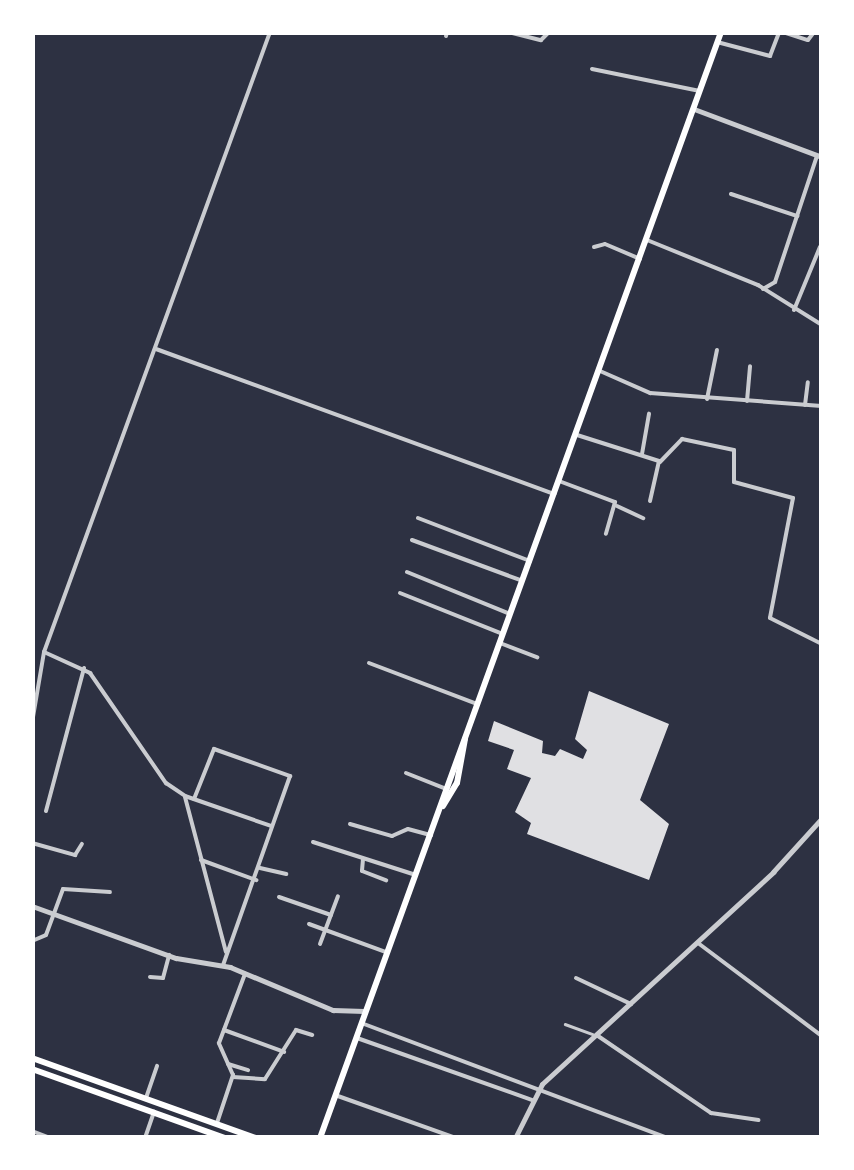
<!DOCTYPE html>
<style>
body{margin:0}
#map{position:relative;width:854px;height:1170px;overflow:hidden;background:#2d3142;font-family:Mulish,sans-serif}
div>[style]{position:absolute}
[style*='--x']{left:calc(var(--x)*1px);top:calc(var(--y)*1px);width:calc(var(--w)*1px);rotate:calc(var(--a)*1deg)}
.building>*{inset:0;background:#e0e0e3}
.service>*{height:2.5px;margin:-1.25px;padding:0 1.25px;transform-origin:1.25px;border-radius:1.25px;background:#caccd0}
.minor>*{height:4px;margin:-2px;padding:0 2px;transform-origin:2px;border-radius:2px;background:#caccd0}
.tertiary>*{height:5px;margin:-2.5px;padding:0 2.5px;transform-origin:2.5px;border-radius:2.5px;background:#caccd0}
.secondary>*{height:6px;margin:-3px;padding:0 3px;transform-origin:3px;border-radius:3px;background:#fff}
.primary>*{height:6px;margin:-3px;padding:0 3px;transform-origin:3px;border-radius:3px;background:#fff}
span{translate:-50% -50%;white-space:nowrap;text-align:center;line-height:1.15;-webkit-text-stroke:8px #fff;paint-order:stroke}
.frame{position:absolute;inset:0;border:35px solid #fff;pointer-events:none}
</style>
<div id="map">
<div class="building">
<div style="clip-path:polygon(589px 691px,669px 724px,640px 800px,669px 824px,649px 880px,527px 834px,531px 823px,515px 812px,531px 778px,507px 769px,514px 750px,488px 741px,494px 721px,543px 741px,542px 753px,555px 756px,560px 749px,583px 759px,587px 750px,575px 739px)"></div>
</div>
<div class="service">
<div style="--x:565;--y:1024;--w:29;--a:20"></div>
</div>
<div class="minor">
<div style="--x:508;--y:32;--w:34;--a:14"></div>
<div style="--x:541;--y:40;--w:11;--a:-45"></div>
<div style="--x:783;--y:32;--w:26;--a:18"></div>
<div style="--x:808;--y:40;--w:10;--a:-53"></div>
<div style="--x:446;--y:36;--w:4;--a:-76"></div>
<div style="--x:717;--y:42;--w:55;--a:14.8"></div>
<div style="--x:770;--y:56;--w:26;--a:-69"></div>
<div style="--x:592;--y:69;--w:110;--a:11.5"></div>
<div style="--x:731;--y:194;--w:70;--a:18.4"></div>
<div style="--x:647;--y:240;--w:120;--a:22.1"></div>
<div style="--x:758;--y:285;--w:75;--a:32"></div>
<div style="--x:594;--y:247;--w:11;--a:-15"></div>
<div style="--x:605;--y:244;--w:38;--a:23"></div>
<div style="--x:763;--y:289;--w:14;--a:-30"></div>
<div style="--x:775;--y:282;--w:133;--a:-71.6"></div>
<div style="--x:794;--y:310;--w:68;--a:-67.6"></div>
<div style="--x:156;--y:349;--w:424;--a:20"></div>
<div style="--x:600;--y:371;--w:55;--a:23.7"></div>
<div style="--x:650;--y:393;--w:172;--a:4.3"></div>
<div style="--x:707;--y:399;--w:50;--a:-78.5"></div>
<div style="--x:747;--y:401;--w:35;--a:-85"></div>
<div style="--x:805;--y:405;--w:23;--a:-83"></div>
<div style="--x:577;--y:435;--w:86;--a:17.6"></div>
<div style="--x:659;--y:461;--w:41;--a:102.7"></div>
<div style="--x:642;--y:454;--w:41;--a:-80.1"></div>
<div style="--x:660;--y:462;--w:32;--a:-46"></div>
<div style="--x:682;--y:439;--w:53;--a:11.9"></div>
<div style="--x:734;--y:450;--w:32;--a:90"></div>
<div style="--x:734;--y:482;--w:61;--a:15.2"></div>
<div style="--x:793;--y:498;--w:122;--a:100.9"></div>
<div style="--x:770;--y:618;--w:58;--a:26.6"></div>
<div style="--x:559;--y:481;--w:60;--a:20.6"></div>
<div style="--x:615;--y:502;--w:33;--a:106"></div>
<div style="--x:617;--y:506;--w:29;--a:25"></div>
<div style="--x:418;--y:518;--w:120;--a:21"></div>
<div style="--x:412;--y:540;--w:115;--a:20.3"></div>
<div style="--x:407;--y:572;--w:111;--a:22.2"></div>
<div style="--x:400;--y:593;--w:111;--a:21.7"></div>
<div style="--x:500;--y:643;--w:40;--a:21"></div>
<div style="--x:44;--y:652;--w:51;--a:24.5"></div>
<div style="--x:90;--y:673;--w:134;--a:55.4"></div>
<div style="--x:166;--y:783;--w:23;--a:34"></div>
<div style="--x:185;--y:796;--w:91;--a:19.2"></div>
<div style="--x:369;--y:663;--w:116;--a:20.8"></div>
<div style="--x:32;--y:723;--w:72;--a:-80.4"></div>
<div style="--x:44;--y:652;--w:660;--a:-69.97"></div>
<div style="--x:406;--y:773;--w:41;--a:21.5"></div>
<div style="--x:185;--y:797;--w:160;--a:75.2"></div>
<div style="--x:194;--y:799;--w:54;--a:-68.2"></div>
<div style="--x:214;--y:749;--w:81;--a:19.6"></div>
<div style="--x:290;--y:776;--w:201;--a:109.5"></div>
<div style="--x:46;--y:811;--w:148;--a:-75.1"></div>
<div style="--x:350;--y:824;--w:44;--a:15.9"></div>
<div style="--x:392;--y:836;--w:17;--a:-24"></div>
<div style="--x:408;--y:829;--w:24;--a:15"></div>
<div style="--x:313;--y:842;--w:108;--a:17.8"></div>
<div style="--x:32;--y:843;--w:45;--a:15.6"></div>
<div style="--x:75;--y:855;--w:13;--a:-58"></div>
<div style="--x:363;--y:859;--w:12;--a:95"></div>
<div style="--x:362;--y:871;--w:26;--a:21"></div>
<div style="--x:201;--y:860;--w:59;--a:20"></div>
<div style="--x:260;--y:868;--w:27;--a:13"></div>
<div style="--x:279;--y:897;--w:55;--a:19.1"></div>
<div style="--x:309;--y:924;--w:82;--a:20"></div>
<div style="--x:32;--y:941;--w:15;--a:-23"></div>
<div style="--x:46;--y:935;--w:49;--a:-69.7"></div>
<div style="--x:63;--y:889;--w:47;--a:3.7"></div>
<div style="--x:698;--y:943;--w:155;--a:36.9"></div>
<div style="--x:320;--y:944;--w:51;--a:-69.4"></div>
<div style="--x:150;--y:977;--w:13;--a:4"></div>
<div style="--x:163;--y:978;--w:24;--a:-75"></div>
<div style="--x:576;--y:978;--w:61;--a:25.3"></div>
<div style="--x:364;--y:1024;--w:324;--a:20.6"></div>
<div style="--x:224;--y:1030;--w:64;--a:20.1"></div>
<div style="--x:598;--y:1036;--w:137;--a:34.3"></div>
<div style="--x:711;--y:1113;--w:48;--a:8.5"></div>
<div style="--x:357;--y:1038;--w:186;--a:19.5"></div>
<div style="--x:228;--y:1064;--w:21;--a:17"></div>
<div style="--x:233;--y:1077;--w:32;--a:4"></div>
<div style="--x:265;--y:1079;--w:58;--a:-57.7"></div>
<div style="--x:296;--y:1030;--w:17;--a:17"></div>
<div style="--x:335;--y:1095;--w:128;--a:19.6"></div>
<div style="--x:146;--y:1098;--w:34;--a:-71"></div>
<div style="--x:217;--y:1123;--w:51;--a:-71.6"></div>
<div style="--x:233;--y:1075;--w:35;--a:-114"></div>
<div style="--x:219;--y:1043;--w:74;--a:-69.4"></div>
<div style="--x:32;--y:1131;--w:19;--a:21"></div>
<div style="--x:145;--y:1138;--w:28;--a:-71"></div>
</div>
<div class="tertiary">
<div style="--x:694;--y:109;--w:137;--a:20.6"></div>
<div style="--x:32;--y:906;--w:153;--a:19.9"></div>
<div style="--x:176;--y:958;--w:55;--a:9.5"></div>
<div style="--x:230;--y:967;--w:112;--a:22.7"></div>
<div style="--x:333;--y:1010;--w:31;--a:2"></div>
<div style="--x:515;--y:1138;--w:60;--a:-63.4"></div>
<div style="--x:542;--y:1084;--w:314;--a:-42.5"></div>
<div style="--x:773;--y:872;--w:73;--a:-47.8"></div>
</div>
<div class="secondary">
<div style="--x:443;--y:806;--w:27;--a:-59"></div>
<div style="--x:457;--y:783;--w:45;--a:-79.7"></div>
<div style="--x:320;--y:1138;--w:1176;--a:-70.07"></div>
</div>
<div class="primary">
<div style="--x:32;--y:1058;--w:237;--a:19.7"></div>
<div style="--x:32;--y:1069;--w:205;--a:19.7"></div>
</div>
<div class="frame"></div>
</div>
